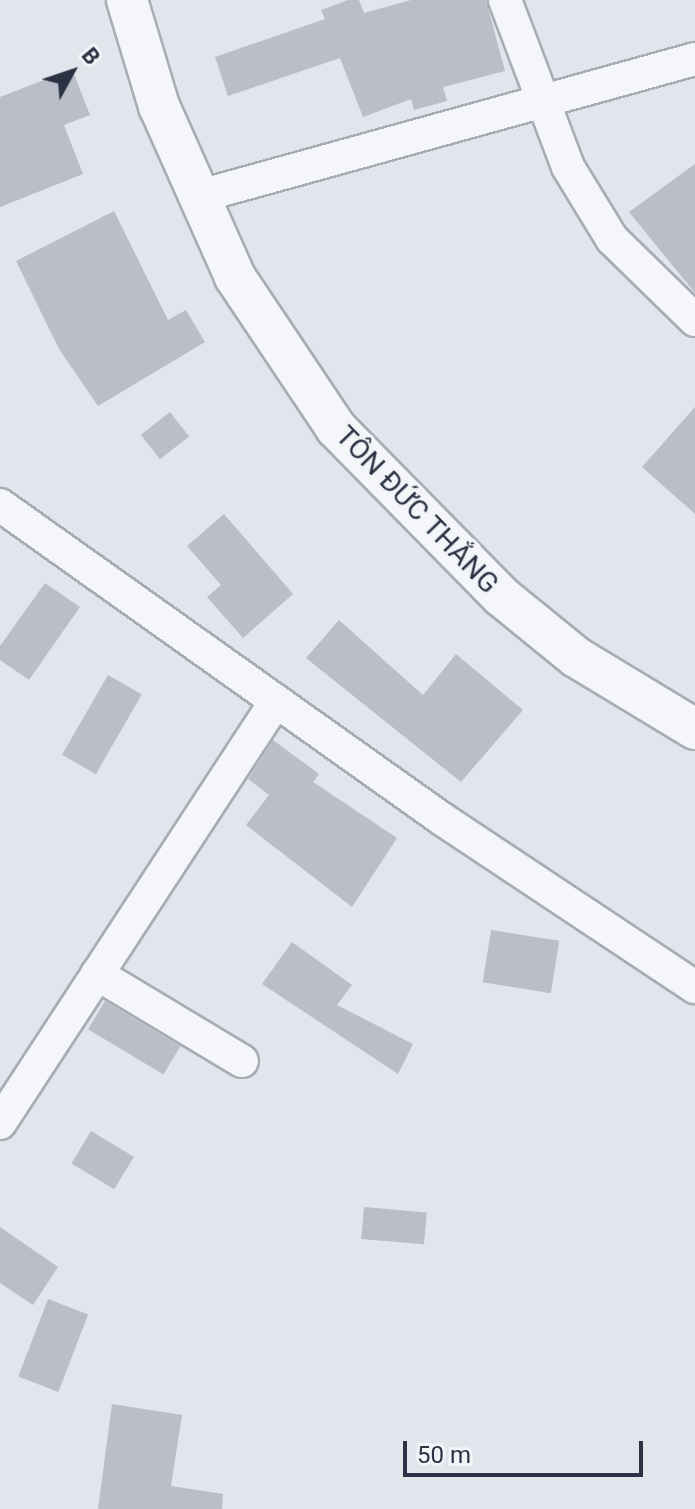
<!DOCTYPE html>
<meta charset="utf-8">
<style>
body{margin:0}
#map{position:relative;width:695px;height:1509px;overflow:hidden;background:#e2e5eb;font-family:Roboto,sans-serif}
div>[style]{position:absolute}
[style*='--x']{left:calc(var(--x)*1px);top:calc(var(--y)*1px);width:calc(var(--w)*1px);rotate:calc(var(--a)*1deg)}
.building>*{inset:0;background:#babec8;transform-origin:0 0}
.roads{filter:drop-shadow(2px 0 #a7acb5) drop-shadow(-2px 0 #a7acb5) drop-shadow(0 2px #a7acb5) drop-shadow(0 -2px #a7acb5)}
.minor>*{height:32px;margin:-16px;padding:0 16px;transform-origin:16px;border-radius:16px;background:#f5f6f9}
.tertiary>*{height:40px;margin:-20px;padding:0 20px;transform-origin:20px;border-radius:20px;background:#f5f6f9}
span{translate:-50% -50%;white-space:nowrap;text-align:center;line-height:1.15;-webkit-text-stroke:6px #f2f4f8;paint-order:stroke}
.street-label{font-size:28px;color:#2a3243}
.north{position:absolute;left:32px;top:32px;width:80px;height:80px;-webkit-text-stroke:6px #f2f4f8;paint-order:stroke;rotate:50deg;font-size:22px;font-weight:700;line-height:32px;text-align:center;color:#2a3243}
.north::after{content:'';display:block;margin:auto;width:28px;height:36px;background:#2a3243;clip-path:polygon(50% 0,100% 100%,50% 72%,0 100%)}
.scale{position:absolute;left:403px;top:1441px;width:240px;height:36px;box-sizing:border-box;border:4px solid #2a3243;border-top:0;padding-left:10px;font-size:24px;line-height:28px;white-space:nowrap;color:#2a3243;-webkit-text-stroke:6px #f2f4f8;paint-order:stroke}
</style>
<div id="map">
<div class="building">
<div style="clip-path:polygon(348px 0,359px 0,364px 13px,411px 0,486px 0,505px 71px,443px 87px,447px 101px,414px 110px,411px 99px,363px 117px,340px 58px,228px 96px,215px 57px,325px 19px,321px 10px)"></div>
<div style="clip-path:polygon(72px 69px,90px 115px,64px 125px,83px 174px,0 207px,0 97px)"></div>
<div style="clip-path:polygon(695px 164px,695px 293px,629px 212px)"></div>
<div style="clip-path:polygon(114px 211px,168px 320px,186px 310px,205px 342px,98px 406px,59px 349px,16px 261px)"></div>
<div style="clip-path:polygon(695px 407px,695px 514px,642px 467px)"></div>
<div style="left:170px;top:412px;width:31px;height:37px;rotate:52deg"></div>
<div style="clip-path:polygon(224px 514px,293px 594px,243px 638px,207px 597px,221px 585px,187px 546px)"></div>
<div style="clip-path:polygon(45px 583px,80px 607px,29px 680px,0 660px,0 646px)"></div>
<div style="clip-path:polygon(339px 620px,423px 695px,456px 654px,523px 710px,461px 782px,306px 658px)"></div>
<div style="left:108px;top:675px;width:39px;height:92px;rotate:30deg"></div>
<div style="clip-path:polygon(273px 740px,319px 774px,313px 782px,397px 838px,352px 907px,246px 825px,269px 795px,248px 779px)"></div>
<div style="left:491px;top:930px;width:69px;height:53px;rotate:9deg"></div>
<div style="clip-path:polygon(292px 942px,352px 985px,337px 1005px,413px 1044px,398px 1074px,262px 984px)"></div>
<div style="left:105px;top:1001px;width:88px;height:33px;rotate:31deg"></div>
<div style="left:91px;top:1131px;width:50px;height:38px;rotate:31deg"></div>
<div style="left:364px;top:1207px;width:63px;height:32px;rotate:5deg"></div>
<div style="clip-path:polygon(0 1227px,58px 1267px,33px 1305px,0 1283px)"></div>
<div style="left:48px;top:1299px;width:43px;height:83px;rotate:21deg"></div>
<div style="clip-path:polygon(112px 1404px,182px 1415px,171px 1486px,223px 1494px,222px 1509px,98px 1509px)"></div>
</div>
<div class="roads">
<div class="minor">
<div style="--x:505;--y:0;--w:178;--a:69.3"></div>
<div style="--x:568;--y:167;--w:84;--a:58.6"></div>
<div style="--x:612;--y:239;--w:116;--a:44.3"></div>
<div style="--x:200;--y:196;--w:514;--a:-15.47"></div>
<div style="--x:0;--y:505;--w:542;--a:35.39"></div>
<div style="--x:442;--y:819;--w:304;--a:33.6"></div>
<div style="--x:97;--y:974;--w:169;--a:31"></div>
<div style="--x:0;--y:1123;--w:504;--a:-56.81"></div>
</div>
<div class="tertiary">
<div style="--x:127;--y:0;--w:111;--a:73.2"></div>
<div style="--x:159;--y:106;--w:187;--a:66"></div>
<div style="--x:235;--y:277;--w:182;--a:56.2"></div>
<div style="--x:336;--y:428;--w:235;--a:45.5"></div>
<div style="--x:501;--y:596;--w:97;--a:39.1"></div>
<div style="--x:576;--y:657;--w:139;--a:31.2"></div>
</div>
</div>
<div class="street-label">
<span style="left:417px;top:510px;rotate:46deg">TÔN ĐỨC THẮNG</span>
</div>
<div class="north">B</div>
<div class="scale">50 m</div>
</div>
